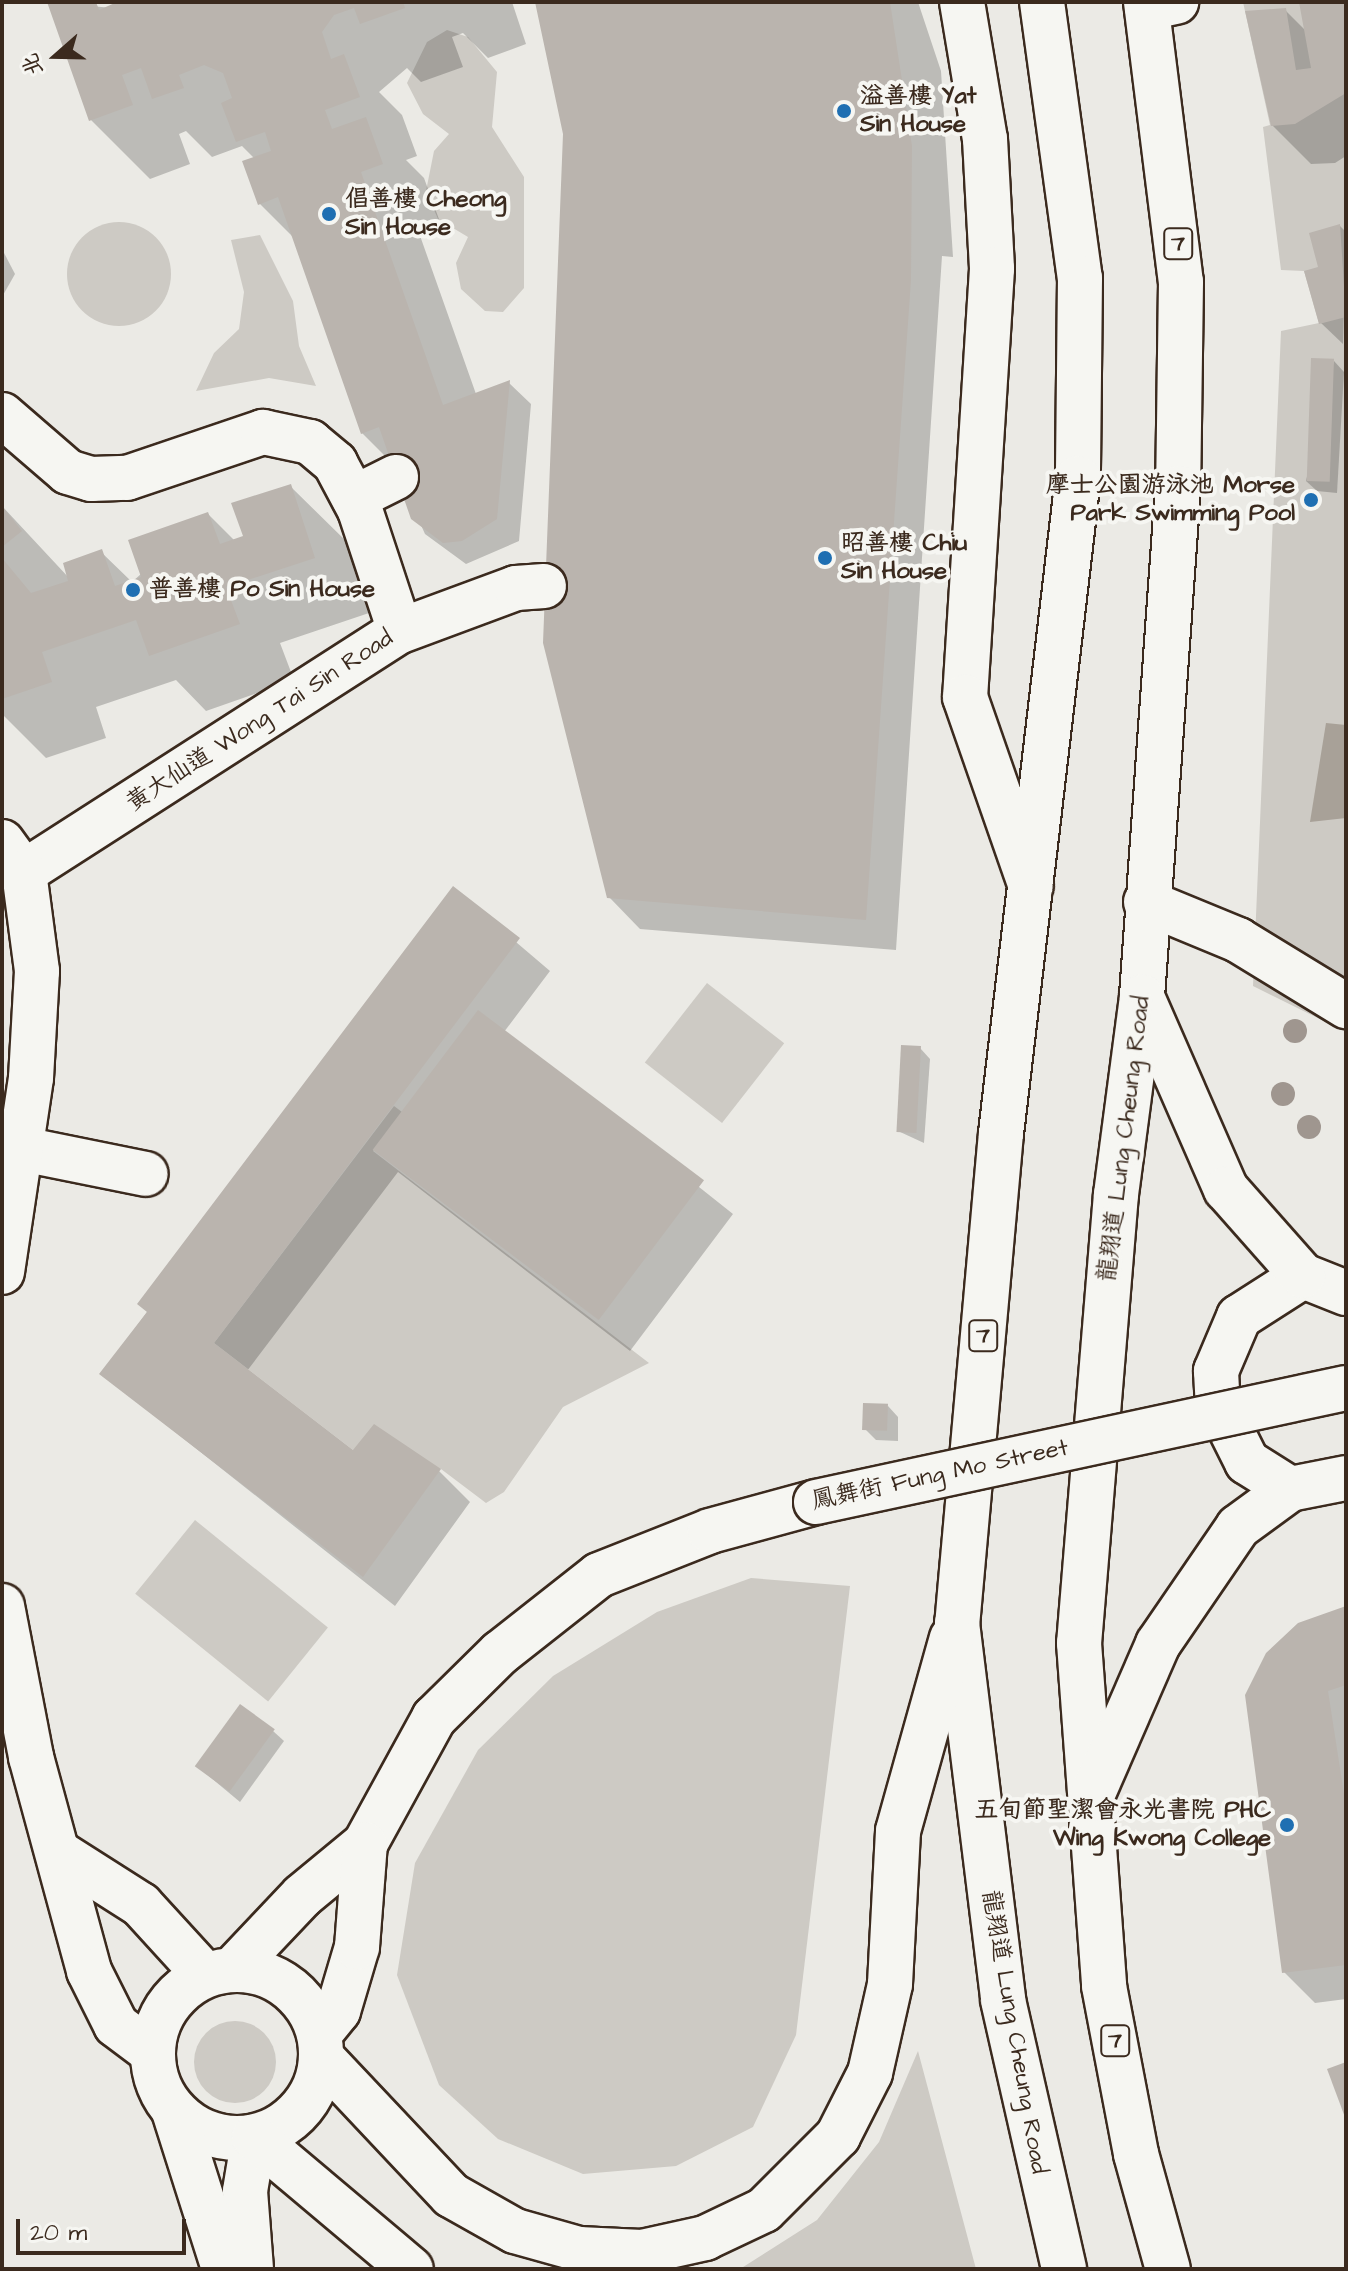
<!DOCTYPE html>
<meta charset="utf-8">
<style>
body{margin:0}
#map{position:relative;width:1348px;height:2271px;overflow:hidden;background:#ebeae5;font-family:"Architects Daughter","LXGW WenKai TC",sans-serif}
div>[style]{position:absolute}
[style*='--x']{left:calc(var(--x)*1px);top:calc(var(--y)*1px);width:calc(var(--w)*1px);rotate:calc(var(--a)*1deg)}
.green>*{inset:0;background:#cdcac4;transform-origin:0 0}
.round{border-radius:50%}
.water>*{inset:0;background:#a8a198}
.shadow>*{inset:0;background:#0003}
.building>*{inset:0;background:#bab4ae;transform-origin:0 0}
.roads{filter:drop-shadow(2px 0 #3b2a1e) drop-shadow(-2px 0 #3b2a1e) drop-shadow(0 2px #3b2a1e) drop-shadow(0 -2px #3b2a1e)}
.minor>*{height:44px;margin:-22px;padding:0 22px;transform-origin:22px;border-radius:22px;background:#f6f6f2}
.major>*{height:44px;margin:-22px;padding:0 22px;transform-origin:22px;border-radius:22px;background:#f6f6f2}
.major>.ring{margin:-22px;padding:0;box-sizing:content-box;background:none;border:44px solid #f6f6f2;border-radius:50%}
.highway>*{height:44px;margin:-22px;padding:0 22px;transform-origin:22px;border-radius:22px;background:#f6f6f2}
.bridges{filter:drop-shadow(2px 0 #3b2a1e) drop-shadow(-2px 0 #3b2a1e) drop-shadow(0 2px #3b2a1e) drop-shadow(0 -2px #3b2a1e)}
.major-bridge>*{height:44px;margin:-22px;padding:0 22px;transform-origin:22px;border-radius:22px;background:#f6f6f2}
.trees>*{width:24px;height:24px;margin:-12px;border-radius:50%;background:#9f968f}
.dots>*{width:22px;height:22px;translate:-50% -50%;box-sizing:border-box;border:4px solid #f6f6f2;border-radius:50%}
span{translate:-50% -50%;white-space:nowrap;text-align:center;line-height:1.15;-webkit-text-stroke:8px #f6f6f2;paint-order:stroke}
.shield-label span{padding:2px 6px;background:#f6f6f2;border:2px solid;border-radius:6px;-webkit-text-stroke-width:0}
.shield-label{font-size:22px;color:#3b2a1e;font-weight:700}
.poi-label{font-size:24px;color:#3b2a1e;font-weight:700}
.left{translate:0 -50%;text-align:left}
.right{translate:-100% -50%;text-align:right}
.street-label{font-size:24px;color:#3b2a1e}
.frame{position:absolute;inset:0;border:4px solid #3b2a1e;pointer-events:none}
.north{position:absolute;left:16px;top:16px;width:80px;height:80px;-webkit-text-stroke:6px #f6f6f2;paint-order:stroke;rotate:250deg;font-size:22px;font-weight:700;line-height:32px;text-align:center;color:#3b2a1e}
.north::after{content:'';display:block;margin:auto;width:28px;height:36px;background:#3b2a1e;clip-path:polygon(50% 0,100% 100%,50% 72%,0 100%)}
.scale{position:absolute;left:16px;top:2219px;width:170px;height:36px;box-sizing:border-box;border:4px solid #3b2a1e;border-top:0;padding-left:10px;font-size:24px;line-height:28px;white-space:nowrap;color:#3b2a1e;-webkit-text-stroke:6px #f6f6f2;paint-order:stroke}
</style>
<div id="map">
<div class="green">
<div style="clip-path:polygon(1243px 2px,1346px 2px,1346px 1032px,1253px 986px,1281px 331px,1319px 323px,1304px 271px,1281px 270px,1263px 127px,1270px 125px)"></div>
<div style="clip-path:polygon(447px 30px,468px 37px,497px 72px,492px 127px,524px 177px,524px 288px,503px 312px,485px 311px,461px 289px,456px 263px,468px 237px,438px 219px,426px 191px,434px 151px,449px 134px,423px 114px,407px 83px,427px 42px)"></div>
<div class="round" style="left:67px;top:222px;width:104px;height:104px"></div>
<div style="clip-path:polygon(260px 235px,293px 301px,299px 346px,316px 386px,269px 378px,196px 391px,214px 353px,239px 329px,244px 292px,231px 240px)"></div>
<div style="left:707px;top:983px;width:98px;height:101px;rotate:38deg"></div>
<div style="clip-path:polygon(394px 1106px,402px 1112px,373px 1151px,649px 1363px,563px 1407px,504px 1492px,486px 1503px,441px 1469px,353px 1450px,214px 1343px)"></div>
<div style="left:195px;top:1520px;width:171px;height:95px;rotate:39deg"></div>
<div style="clip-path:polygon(751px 1578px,850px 1586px,796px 2035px,753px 2127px,676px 2166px,583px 2174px,498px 2139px,439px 2085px,397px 1975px,415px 1863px,478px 1750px,553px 1676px,657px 1612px)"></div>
<div class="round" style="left:194px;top:2021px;width:82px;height:82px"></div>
<div style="clip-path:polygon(918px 2051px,976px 2269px,740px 2269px,817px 2220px,879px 2142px)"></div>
</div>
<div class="water">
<div style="clip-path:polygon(1326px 723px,1346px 725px,1346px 818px,1310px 822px)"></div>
</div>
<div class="shadow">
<div style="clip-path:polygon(49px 2px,112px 8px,512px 2px,526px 44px,488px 58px,463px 33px,452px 37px,463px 67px,421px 82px,407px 68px,379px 92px,402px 115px,417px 156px,406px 160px,424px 178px,440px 222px,418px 230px,476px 394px,509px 383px,531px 404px,519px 541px,466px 564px,425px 534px,394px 465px,362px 433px,294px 238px,260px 204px,255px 159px,242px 146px,212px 157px,186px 131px,179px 134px,190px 164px,150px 179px,91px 120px)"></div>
<div style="clip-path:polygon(537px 2px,918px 2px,941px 71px,953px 257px,942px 256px,896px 950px,640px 929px,609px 897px,565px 134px)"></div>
<div style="clip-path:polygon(1301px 2px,1346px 2px,1346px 156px,1335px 163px,1311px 164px,1272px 125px,1285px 10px,1306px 31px)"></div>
<div style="clip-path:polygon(1340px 226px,1346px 232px,1343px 344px,1321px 323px,1320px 269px)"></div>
<div style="clip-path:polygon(2px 249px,15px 274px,2px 297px)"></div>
<div style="clip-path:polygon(1334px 361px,1344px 372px,1337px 493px,1317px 491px,1306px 481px)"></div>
<div style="clip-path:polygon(290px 486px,346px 541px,369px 613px,280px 643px,294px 680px,206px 711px,176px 680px,96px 707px,106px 738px,46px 758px,2px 714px,2px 506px,70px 579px,101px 552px,132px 582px,208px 514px,235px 541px,245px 538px)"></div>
<div style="clip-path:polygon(454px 889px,550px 971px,504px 1032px,733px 1214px,630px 1351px,398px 1172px,247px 1371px,354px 1452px,439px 1471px,470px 1502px,395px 1606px,102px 1374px)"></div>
<div style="clip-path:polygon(920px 1048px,930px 1059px,924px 1143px,898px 1131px)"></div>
<div style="clip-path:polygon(888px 1406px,898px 1417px,898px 1441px,876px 1440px,865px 1429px)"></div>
<div style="clip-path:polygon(1346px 1608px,1346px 1999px,1315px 2003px,1284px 1972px,1247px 1695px)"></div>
<div style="clip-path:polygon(273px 1731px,284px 1741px,240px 1802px,198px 1767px)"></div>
</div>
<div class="building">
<div style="clip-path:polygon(47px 2px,96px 2px,99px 10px,117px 2px,403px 2px,405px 8px,360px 24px,354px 8px,334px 15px,322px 32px,331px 59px,344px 54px,360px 97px,325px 110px,332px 129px,366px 117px,383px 164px,361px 172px,443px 405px,510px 380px,497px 519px,462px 541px,443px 543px,411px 519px,379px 427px,361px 434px,278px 197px,258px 205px,242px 161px,271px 151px,265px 132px,236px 142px,221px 103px,232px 98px,223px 73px,204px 65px,179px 75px,184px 88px,152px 99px,141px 68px,122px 75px,133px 105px,89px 121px)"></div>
<div style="clip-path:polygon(535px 2px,890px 2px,912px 146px,911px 280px,866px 920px,607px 898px,543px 643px,563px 134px)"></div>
<div style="clip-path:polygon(1299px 2px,1346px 2px,1346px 93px,1295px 124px,1271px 126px,1245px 11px,1286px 8px,1296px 70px,1311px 68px)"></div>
<div style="clip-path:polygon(1340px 224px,1346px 317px,1319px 324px,1304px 271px,1318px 267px,1309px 233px)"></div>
<div style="left:1311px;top:358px;width:23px;height:123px;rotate:2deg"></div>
<div style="clip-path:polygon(291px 484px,315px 558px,226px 587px,240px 624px,149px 656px,136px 620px,42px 652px,52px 682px,2px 699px,2px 558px,31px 593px,68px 581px,63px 563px,102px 549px,115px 586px,141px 577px,128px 540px,208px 512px,220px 544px,243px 536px,231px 503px)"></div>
<div style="clip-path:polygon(2px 506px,22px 531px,2px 547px)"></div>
<div style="clip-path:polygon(453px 886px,520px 938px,214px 1343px,353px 1450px,374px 1424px,441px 1469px,363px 1577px,99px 1374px,147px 1312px,137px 1304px)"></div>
<div style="left:478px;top:1010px;width:283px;height:175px;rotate:37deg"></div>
<div style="left:901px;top:1045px;width:20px;height:87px;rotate:3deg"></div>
<div style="left:863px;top:1403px;width:25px;height:27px;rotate:2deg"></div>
<div style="clip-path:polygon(1346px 1606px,1346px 1685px,1328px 1691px,1346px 1807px,1346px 1965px,1282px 1973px,1245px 1695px,1266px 1653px,1298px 1623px)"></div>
<div style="left:240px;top:1704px;width:43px;height:77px;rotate:36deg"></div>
<div style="clip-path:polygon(1346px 2062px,1346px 2120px,1327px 2069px)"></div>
</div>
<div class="roads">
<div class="minor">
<div style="--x:962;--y:2;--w:139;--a:80.5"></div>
<div style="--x:985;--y:139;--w:130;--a:86.9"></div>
<div style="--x:992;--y:269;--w:429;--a:93.6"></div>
<div style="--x:965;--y:697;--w:200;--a:70.8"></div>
<div style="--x:1147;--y:8;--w:30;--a:-12"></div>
<div style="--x:2;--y:415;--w:87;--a:40.8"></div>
<div style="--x:68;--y:472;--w:24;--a:17"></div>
<div style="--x:91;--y:479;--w:36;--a:-2"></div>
<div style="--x:127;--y:478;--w:144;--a:-18.7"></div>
<div style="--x:263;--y:432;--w:48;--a:12"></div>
<div style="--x:310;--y:442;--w:33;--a:40"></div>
<div style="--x:335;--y:463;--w:53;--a:62"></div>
<div style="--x:360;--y:510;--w:127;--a:71.7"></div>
<div style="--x:354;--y:498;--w:47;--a:-26.6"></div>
<div style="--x:24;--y:872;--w:447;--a:-32.7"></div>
<div style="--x:400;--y:631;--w:124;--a:-20.3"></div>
<div style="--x:516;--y:588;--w:28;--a:-4"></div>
<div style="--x:1146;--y:902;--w:100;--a:22.4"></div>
<div style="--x:1238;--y:940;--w:127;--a:31.4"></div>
<div style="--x:22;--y:1149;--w:126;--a:11.4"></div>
</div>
<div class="major">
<div style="--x:2;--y:842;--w:37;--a:54"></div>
<div style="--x:24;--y:872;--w:100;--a:82.5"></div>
<div style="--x:37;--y:971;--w:107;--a:93.2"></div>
<div style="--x:31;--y:1078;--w:196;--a:98.5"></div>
<div style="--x:1346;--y:1293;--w:46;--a:-158.4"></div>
<div style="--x:1303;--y:1276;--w:76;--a:147.4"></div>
<div style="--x:1239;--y:1317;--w:59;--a:113.1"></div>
<div style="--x:1216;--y:1371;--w:33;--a:87"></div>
<div style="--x:1218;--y:1404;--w:65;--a:63.4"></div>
<div style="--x:1247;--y:1462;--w:51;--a:32.1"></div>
<div style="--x:1290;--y:1489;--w:57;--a:-11.1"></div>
<div style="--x:2;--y:1606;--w:154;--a:79.1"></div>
<div style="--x:31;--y:1757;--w:222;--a:74.8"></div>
<div style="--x:89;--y:1971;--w:60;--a:63.4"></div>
<div style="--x:116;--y:2025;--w:45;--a:36.9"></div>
<div style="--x:61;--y:1854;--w:95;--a:32.5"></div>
<div style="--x:141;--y:1905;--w:95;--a:47.6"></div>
<div style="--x:233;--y:1969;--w:100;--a:-46.6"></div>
<div style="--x:302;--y:1896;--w:82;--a:-39.5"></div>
<div style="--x:365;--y:1844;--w:144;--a:-61.3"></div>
<div style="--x:434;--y:1718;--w:93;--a:-44.6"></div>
<div style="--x:500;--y:1653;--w:126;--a:-38.2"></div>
<div style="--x:599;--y:1575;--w:119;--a:-21.6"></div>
<div style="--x:710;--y:1531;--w:110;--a:-15.3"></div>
<div class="ring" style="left:153px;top:1970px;width:124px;height:124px"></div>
<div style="--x:321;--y:2032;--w:27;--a:-51"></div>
<div style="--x:338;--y:2011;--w:67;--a:-73.5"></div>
<div style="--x:357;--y:1947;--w:103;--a:-85.6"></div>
<div style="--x:174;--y:2111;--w:166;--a:72.4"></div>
<div style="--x:251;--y:2269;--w:78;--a:-94.4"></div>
<div style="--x:245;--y:2191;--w:55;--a:-80.5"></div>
</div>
<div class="highway">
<div style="--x:1042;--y:2;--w:279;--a:82.2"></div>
<div style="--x:1080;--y:278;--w:200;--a:90.6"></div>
<div style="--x:1078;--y:478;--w:660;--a:96.7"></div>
<div style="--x:1001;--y:1133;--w:492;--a:95.1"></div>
<div style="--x:957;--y:1623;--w:380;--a:83"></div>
<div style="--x:1003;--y:2000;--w:276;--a:77.2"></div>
<div style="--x:1146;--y:2;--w:282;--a:82.9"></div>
<div style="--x:1181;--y:282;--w:206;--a:90.8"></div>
<div style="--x:1178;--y:488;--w:510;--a:94.05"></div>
<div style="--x:1142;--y:997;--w:199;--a:97.5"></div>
<div style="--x:1116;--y:1194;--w:451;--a:94.7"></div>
<div style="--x:1079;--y:1643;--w:344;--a:85.8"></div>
<div style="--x:1104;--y:1986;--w:171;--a:79.2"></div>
<div style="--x:1136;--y:2154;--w:119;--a:74.5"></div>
<div style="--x:1142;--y:997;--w:210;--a:66.4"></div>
<div style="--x:1226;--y:1189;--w:116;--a:48.5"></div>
<div style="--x:1091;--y:1798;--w:168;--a:-66.5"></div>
<div style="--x:1158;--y:1644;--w:142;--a:-55.6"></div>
<div style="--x:1238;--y:1527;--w:64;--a:-36.2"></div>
<div style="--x:323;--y:2059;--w:187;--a:46.7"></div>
<div style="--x:451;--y:2195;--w:73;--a:29.4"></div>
<div style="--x:515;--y:2231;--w:66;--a:15.7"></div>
<div style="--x:579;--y:2249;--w:63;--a:2.7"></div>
<div style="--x:642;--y:2252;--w:65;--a:-12.5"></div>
<div style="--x:705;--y:2238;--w:65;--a:-25.4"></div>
<div style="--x:764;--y:2210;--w:105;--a:-45"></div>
<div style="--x:838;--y:2136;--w:71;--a:-63.1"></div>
<div style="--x:870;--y:2073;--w:91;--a:-77.3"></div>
<div style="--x:890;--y:1984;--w:153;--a:-87"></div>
<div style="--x:898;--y:1831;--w:200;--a:-74.4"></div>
<div style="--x:254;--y:2137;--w:205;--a:40.1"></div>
</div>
</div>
<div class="bridges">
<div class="major-bridge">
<div style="--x:816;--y:1502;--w:542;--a:-12.14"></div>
</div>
</div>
<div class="trees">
<div style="left:1295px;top:1031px"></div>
<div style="left:1283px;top:1094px"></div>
<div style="left:1309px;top:1127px"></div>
</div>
<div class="dots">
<div style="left:844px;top:111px;background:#1f6fb2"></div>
<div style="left:329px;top:214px;background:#1f6fb2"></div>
<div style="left:1311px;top:500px;background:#1f6fb2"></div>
<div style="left:825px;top:558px;background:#1f6fb2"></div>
<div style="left:133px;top:590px;background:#1f6fb2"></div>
<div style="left:1287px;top:1825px;background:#1f6fb2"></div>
</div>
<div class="shield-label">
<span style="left:1178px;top:244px">7</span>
<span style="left:983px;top:1336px">7</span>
<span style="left:1115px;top:2041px">7</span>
</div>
<div class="poi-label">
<span class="left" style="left:860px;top:111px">溢善樓 Yat<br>Sin House</span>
<span class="left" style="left:345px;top:214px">倡善樓 Cheong<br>Sin House</span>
<span class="right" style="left:1295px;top:500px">摩士公園游泳池 Morse<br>Park Swimming Pool</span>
<span class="left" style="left:841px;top:558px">昭善樓 Chiu<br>Sin House</span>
<span class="left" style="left:149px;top:590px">普善樓 Po Sin House</span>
<span class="right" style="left:1271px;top:1825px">五旬節聖潔會永光書院 PHC<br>Wing Kwong College</span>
</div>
<div class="street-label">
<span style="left:260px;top:721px;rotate:-33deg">黃大仙道 Wong Tai Sin Road</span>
<span style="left:1125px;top:1139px;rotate:-83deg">龍翔道 Lung Cheung Road</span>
<span style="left:940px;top:1475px;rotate:-12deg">鳳舞街 Fung Mo Street</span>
<span style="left:1014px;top:2032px;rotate:80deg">龍翔道 Lung Cheung Road</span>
</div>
<div class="frame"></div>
<div class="north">北</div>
<div class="scale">20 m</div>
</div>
